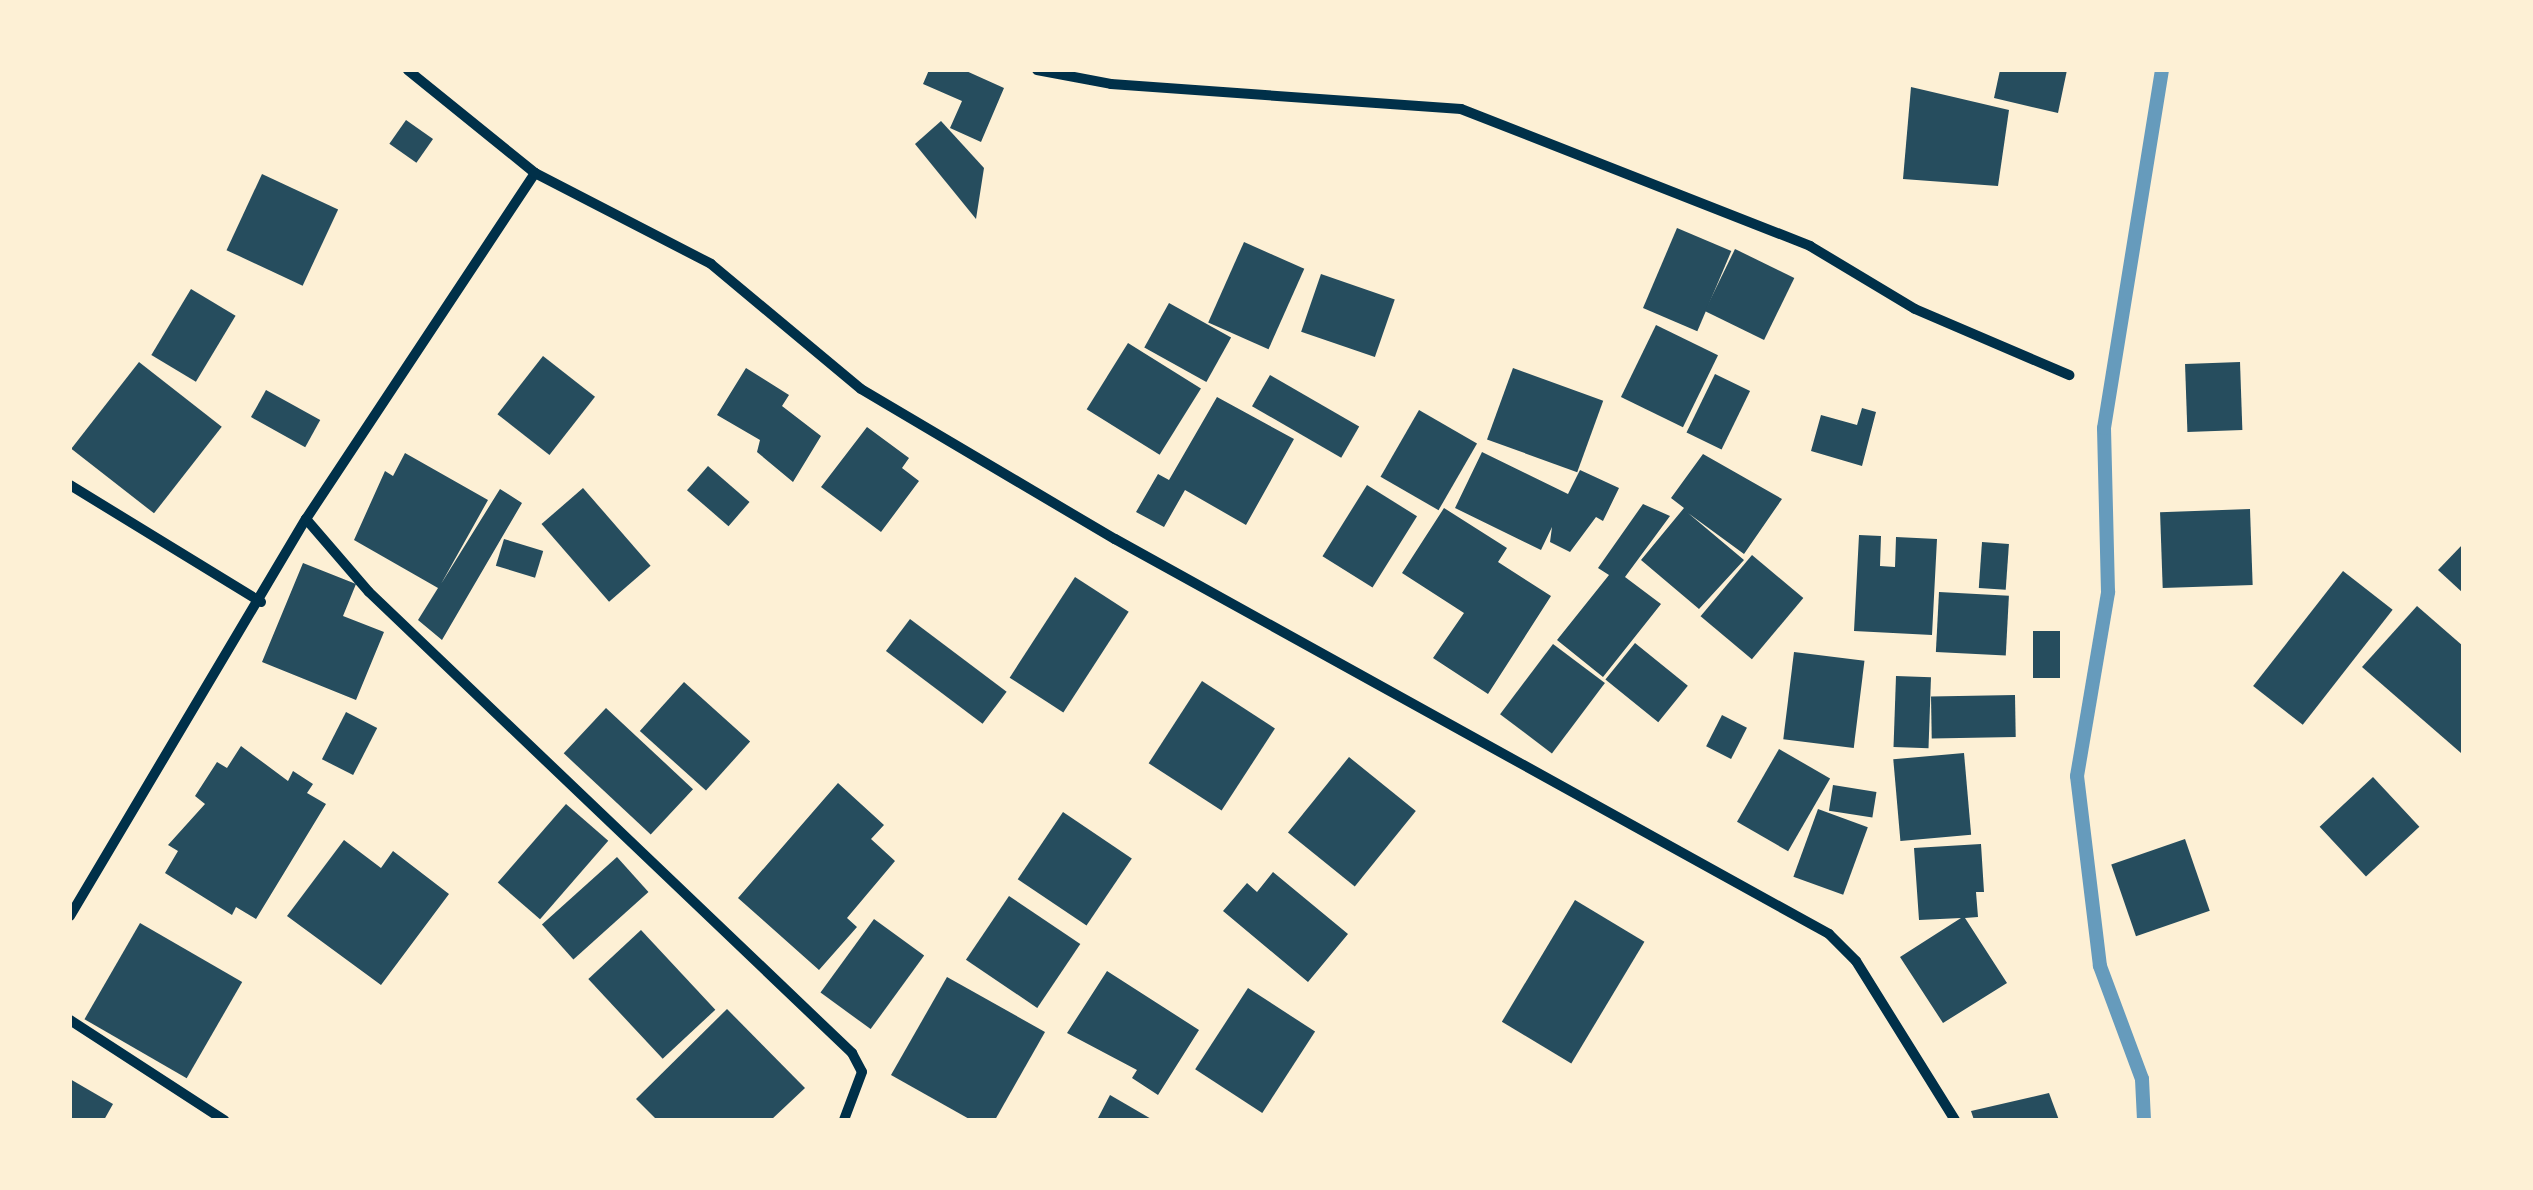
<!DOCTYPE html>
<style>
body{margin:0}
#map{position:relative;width:2533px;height:1190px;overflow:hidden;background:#fdf0d5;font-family:"PT Sans",sans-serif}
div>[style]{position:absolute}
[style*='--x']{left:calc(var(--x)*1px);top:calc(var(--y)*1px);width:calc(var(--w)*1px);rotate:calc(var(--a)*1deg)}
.stream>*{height:14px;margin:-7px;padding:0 7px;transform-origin:7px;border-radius:7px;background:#669bbc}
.building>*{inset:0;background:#264d5e;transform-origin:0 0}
.minor>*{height:10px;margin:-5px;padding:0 5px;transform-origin:5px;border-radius:5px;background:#003049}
span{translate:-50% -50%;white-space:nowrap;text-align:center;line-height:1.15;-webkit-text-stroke:8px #fdf0d5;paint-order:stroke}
.frame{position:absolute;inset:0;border:72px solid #fdf0d5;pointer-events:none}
</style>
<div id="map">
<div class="stream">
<div style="--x:2144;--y:1120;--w:41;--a:-92.8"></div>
<div style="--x:2142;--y:1079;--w:121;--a:-110.4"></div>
<div style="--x:2100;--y:966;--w:191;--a:-96.9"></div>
<div style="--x:2077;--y:776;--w:187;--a:-80.4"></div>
<div style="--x:2108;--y:592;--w:164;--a:-91.4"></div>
<div style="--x:2104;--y:428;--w:363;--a:-80.8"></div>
</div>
<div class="building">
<div style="clip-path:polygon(929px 70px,964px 70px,1004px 88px,981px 142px,950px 128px,962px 101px,923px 84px)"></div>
<div style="clip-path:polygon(2000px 70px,2067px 70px,2058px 113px,1994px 98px)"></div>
<div style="clip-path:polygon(1911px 87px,2009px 110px,1998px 186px,1903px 179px)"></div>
<div style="left:406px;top:120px;width:33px;height:29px;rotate:35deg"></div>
<div style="clip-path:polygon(941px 121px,984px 168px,976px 219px,915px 144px)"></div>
<div style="left:262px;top:174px;width:84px;height:84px;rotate:25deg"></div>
<div style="left:1677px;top:228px;width:59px;height:87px;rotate:23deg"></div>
<div style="left:1244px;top:242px;width:66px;height:88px;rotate:24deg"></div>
<div style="left:1735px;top:249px;width:66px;height:69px;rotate:26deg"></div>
<div style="left:1321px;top:274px;width:78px;height:61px;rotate:19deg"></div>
<div style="left:191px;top:289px;width:52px;height:77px;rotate:31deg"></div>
<div style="left:1169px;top:303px;width:71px;height:51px;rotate:29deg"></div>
<div style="left:1656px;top:325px;width:69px;height:80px;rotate:26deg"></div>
<div style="left:1128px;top:343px;width:86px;height:78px;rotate:32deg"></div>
<div style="left:543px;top:356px;width:66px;height:74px;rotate:38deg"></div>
<div style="left:139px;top:362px;width:105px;height:110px;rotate:38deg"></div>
<div style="left:2240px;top:362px;width:68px;height:55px;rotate:88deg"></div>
<div style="clip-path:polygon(746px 368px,789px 395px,782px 406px,821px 436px,793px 482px,757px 452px,760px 440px,717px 415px)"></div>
<div style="left:1513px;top:368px;width:96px;height:76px;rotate:20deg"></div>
<div style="left:1715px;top:374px;width:39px;height:65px;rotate:26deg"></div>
<div style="left:1270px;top:375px;width:103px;height:36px;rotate:30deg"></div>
<div style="left:266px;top:390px;width:62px;height:31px;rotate:29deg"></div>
<div style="clip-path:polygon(1217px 397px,1294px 439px,1246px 525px,1185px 490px,1164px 527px,1136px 512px,1158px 474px,1169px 480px)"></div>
<div style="clip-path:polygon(1862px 408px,1876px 412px,1862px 466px,1811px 451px,1821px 415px,1857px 425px)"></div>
<div style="left:1419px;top:410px;width:67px;height:77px;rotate:30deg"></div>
<div style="clip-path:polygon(867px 427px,909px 458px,902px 468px,919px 481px,881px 532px,821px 487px)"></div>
<div style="clip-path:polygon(1482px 452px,1568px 494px,1580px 470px,1619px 488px,1603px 521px,1596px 517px,1570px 552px,1550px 542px,1552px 527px,1541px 550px,1455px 508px)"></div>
<div style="clip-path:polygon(405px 453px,488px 500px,441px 584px,500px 489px,522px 503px,442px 640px,418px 620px,438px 588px,354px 540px,385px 471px,393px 476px)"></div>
<div style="clip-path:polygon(1703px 454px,1782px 499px,1744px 554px,1688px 513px,1744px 560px,1699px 609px,1641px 560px,1684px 508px,1671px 498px)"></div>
<div style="left:708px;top:466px;width:55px;height:32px;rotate:41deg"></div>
<div style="left:1367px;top:485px;width:59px;height:84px;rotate:32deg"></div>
<div style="left:583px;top:488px;width:103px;height:55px;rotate:49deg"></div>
<div style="clip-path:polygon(1643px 504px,1670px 516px,1625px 577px,1661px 604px,1603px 677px,1557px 640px,1609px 575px,1598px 568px)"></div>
<div style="clip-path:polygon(1444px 508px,1507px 548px,1498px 562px,1551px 596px,1488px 694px,1433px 658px,1464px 613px,1402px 573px)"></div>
<div style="left:2250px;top:509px;width:76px;height:90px;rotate:88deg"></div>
<div style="clip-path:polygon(1859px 535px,1881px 536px,1880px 566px,1895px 567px,1896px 537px,1937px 539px,1932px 635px,1854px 631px)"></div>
<div style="left:504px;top:539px;width:41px;height:28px;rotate:17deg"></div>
<div style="left:1982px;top:542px;width:27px;height:46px;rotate:4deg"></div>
<div style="clip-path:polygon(2463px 544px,2463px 593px,2438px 570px)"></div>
<div style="left:1752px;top:555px;width:67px;height:80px;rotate:40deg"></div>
<div style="clip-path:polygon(303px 563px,356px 584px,343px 616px,384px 632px,356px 700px,262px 662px)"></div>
<div style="left:2343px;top:571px;width:63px;height:146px;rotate:38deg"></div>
<div style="left:1075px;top:577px;width:64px;height:120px;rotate:33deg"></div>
<div style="left:1939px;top:592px;width:70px;height:60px;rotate:3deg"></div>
<div style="clip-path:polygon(2417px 606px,2463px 646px,2461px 753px,2362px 667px)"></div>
<div style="left:910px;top:619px;width:121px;height:40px;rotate:37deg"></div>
<div style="left:2033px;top:631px;width:27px;height:47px"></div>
<div style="left:1635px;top:643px;width:68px;height:47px;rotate:39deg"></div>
<div style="left:1553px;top:644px;width:65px;height:88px;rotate:37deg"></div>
<div style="left:1794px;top:652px;width:71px;height:88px;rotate:7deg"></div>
<div style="left:1896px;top:676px;width:35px;height:71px;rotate:2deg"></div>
<div style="left:1202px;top:681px;width:87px;height:98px;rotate:33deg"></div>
<div style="left:684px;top:682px;width:89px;height:66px;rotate:42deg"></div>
<div style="left:2015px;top:695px;width:42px;height:84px;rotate:89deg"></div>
<div style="left:606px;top:708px;width:119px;height:62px;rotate:43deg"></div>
<div style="left:346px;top:712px;width:35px;height:53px;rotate:27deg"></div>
<div style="left:1722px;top:715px;width:28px;height:35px;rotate:27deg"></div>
<div style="clip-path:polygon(241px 746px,288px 781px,293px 771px,313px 784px,307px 793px,326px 804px,256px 919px,236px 907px,232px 915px,165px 873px,178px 851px,168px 845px,205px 804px,195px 796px,217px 762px,227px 768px)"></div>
<div style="left:1779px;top:749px;width:59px;height:84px;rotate:30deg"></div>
<div style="left:1964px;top:753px;width:82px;height:71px;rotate:85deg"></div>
<div style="left:1349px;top:757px;width:86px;height:97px;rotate:39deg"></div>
<div style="left:2373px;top:777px;width:68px;height:73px;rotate:47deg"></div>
<div style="clip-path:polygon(838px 783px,884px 825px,871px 839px,895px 861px,847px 918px,857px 927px,819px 970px,738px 898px)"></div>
<div style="left:1833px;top:785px;width:44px;height:26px;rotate:9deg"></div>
<div style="left:566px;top:804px;width:56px;height:104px;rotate:41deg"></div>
<div style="left:1818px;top:809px;width:53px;height:72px;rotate:20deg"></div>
<div style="left:1063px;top:812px;width:83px;height:81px;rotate:34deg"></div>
<div style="left:2185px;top:839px;width:76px;height:78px;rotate:71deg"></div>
<div style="clip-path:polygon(344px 840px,381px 868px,393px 851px,449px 894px,381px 985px,287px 916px)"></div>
<div style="clip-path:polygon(1981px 844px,1984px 892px,1976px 892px,1978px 917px,1965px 918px,2007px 983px,1943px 1023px,1900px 957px,1961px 918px,1919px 920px,1914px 848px)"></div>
<div style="left:617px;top:857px;width:47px;height:101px;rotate:48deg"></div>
<div style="clip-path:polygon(1273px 872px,1348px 934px,1308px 982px,1223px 911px,1247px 883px,1257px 892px)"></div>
<div style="left:1009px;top:896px;width:86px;height:77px;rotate:34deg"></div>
<div style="left:1575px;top:900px;width:81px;height:142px;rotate:31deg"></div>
<div style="left:874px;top:919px;width:62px;height:91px;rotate:36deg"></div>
<div style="left:140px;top:923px;width:118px;height:111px;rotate:30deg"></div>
<div style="left:641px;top:930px;width:109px;height:72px;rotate:47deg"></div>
<div style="clip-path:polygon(1107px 971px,1199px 1030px,1158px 1095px,1132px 1078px,1137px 1070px,1067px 1033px)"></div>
<div style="clip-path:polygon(947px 977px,1045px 1032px,995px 1120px,971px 1120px,891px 1075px)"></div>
<div style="left:1248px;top:988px;width:80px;height:97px;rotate:33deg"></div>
<div style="clip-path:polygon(727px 1009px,805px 1088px,771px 1120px,657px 1120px,636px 1099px)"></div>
<div style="clip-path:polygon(70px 1079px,113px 1104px,104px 1120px,70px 1120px)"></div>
<div style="clip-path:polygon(2049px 1093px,2059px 1120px,1974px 1120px,1971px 1111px)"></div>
<div style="clip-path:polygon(1110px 1095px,1153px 1120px,1097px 1120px)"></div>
</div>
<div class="minor">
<div style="--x:1037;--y:70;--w:75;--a:10.7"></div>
<div style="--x:1111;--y:84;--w:351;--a:4.1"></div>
<div style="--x:1461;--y:109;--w:375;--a:21.4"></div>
<div style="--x:1810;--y:246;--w:122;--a:31"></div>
<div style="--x:1915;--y:309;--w:168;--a:23.2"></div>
<div style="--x:535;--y:173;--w:198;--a:27.3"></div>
<div style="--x:711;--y:264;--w:195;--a:39.8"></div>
<div style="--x:861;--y:389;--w:295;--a:30.6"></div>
<div style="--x:1115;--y:539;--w:816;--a:28.95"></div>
<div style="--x:1829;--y:934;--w:38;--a:45"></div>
<div style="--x:1856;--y:961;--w:187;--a:58.1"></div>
<div style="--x:70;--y:485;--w:224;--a:31.5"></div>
<div style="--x:306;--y:519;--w:96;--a:49.2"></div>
<div style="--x:369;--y:592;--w:668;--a:43.66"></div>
<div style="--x:852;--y:1053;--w:21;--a:62"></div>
<div style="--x:862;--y:1072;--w:51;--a:110.6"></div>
<div style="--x:70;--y:916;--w:462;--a:-59.3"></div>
<div style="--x:306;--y:519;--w:415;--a:-56.5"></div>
<div style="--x:535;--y:173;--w:164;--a:-141"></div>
<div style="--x:70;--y:1020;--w:184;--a:33"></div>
</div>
<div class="frame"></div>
</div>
